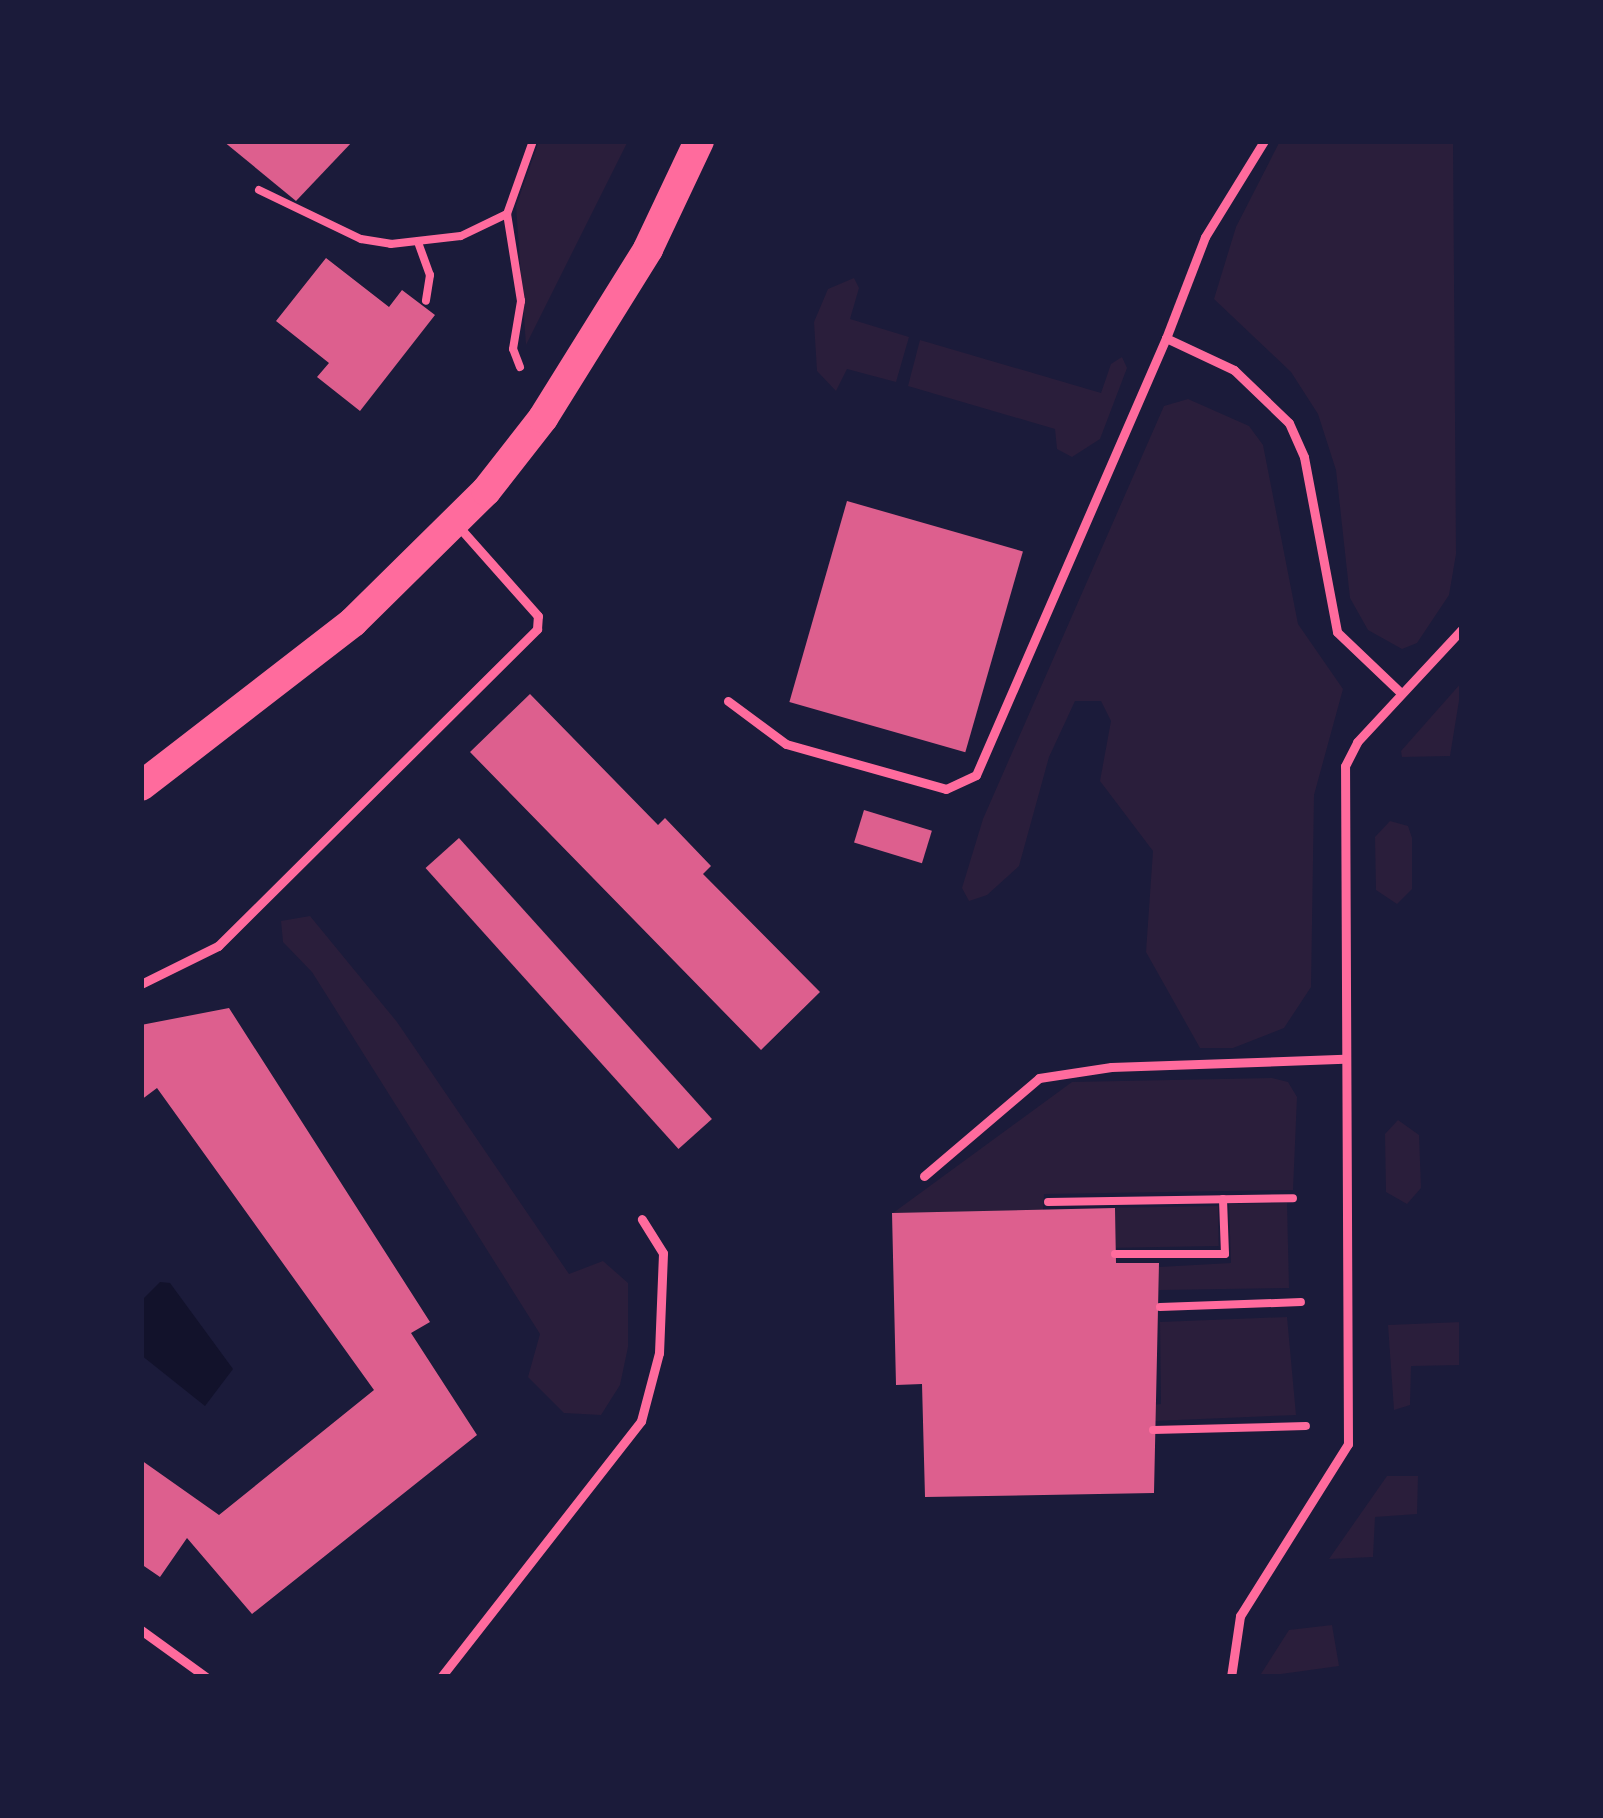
<!DOCTYPE html>
<style>
body{margin:0}
#map{position:relative;width:1603px;height:1818px;overflow:hidden;background:#1b1b3a;font-family:Mulish,sans-serif}
div>[style]{position:absolute}
[style*='--x']{left:calc(var(--x)*1px);top:calc(var(--y)*1px);width:calc(var(--w)*1px);rotate:calc(var(--a)*1deg)}
.green>*{inset:0;background:#2a1e3b;transform-origin:0 0}
.water>*{inset:0;background:#12122b}
.building>*{inset:0;background:#dd5f8e;transform-origin:0 0}
.path>*{height:8px;margin:-4px;padding:0 4px;transform-origin:4px;border-radius:4px;background:#ff6b9d}
.service>*{height:9px;margin:-4.5px;padding:0 4.5px;transform-origin:4.5px;border-radius:4.5px;background:#ff6b9d}
.primary>*{height:30px;margin:-15px;padding:0 15px;transform-origin:15px;border-radius:15px;background:#ff6b9d}
span{translate:-50% -50%;white-space:nowrap;text-align:center;line-height:1.15;-webkit-text-stroke:9px #1b1b3a;paint-order:stroke}
.frame{position:absolute;inset:0;border:144px solid #1b1b3a;pointer-events:none}
</style>
<div id="map">
<div class="green">
<div style="clip-path:polygon(539px 141px,628px 141px,526px 345px,516px 206px)"></div>
<div style="clip-path:polygon(1280px 141px,1453px 141px,1456px 554px,1449px 595px,1417px 643px,1402px 649px,1368px 630px,1350px 598px,1336px 470px,1318px 414px,1291px 372px,1214px 299px,1236px 227px)"></div>
<div style="clip-path:polygon(854px 278px,859px 288px,850px 319px,909px 337px,896px 382px,847px 369px,836px 391px,817px 371px,814px 322px,828px 289px)"></div>
<div style="clip-path:polygon(920px 340px,1101px 393px,1111px 364px,1122px 357px,1127px 368px,1100px 439px,1072px 457px,1057px 449px,1055px 429px,908px 386px)"></div>
<div style="clip-path:polygon(1188px 399px,1249px 426px,1263px 445px,1298px 624px,1343px 689px,1314px 795px,1311px 987px,1284px 1028px,1233px 1048px,1200px 1048px,1146px 952px,1153px 851px,1100px 781px,1111px 721px,1101px 701px,1075px 701px,1049px 757px,1019px 866px,987px 895px,969px 901px,962px 888px,983px 819px,1164px 406px)"></div>
<div style="clip-path:polygon(1462px 682px,1450px 756px,1402px 757px,1401px 751px)"></div>
<div style="clip-path:polygon(1390px 821px,1408px 826px,1412px 838px,1412px 889px,1397px 904px,1376px 890px,1375px 837px)"></div>
<div style="clip-path:polygon(310px 916px,397px 1022px,569px 1274px,603px 1261px,628px 1283px,628px 1347px,620px 1385px,601px 1415px,564px 1413px,528px 1377px,540px 1334px,312px 972px,283px 942px,281px 921px)"></div>
<div style="clip-path:polygon(1272px 1078px,1288px 1082px,1297px 1097px,1293px 1190px,1044px 1194px,1043px 1210px,893px 1213px,1072px 1082px)"></div>
<div style="clip-path:polygon(1398px 1120px,1419px 1135px,1421px 1188px,1407px 1204px,1386px 1192px,1385px 1134px)"></div>
<div style="clip-path:polygon(1287px 1203px,1289px 1288px,1159px 1290px,1159px 1267px,1231px 1263px,1229px 1204px)"></div>
<div style="left:1218px;top:1206px;width:40px;height:103px;rotate:89deg"></div>
<div style="clip-path:polygon(1287px 1317px,1296px 1415px,1153px 1421px,1152px 1405px,1161px 1404px,1160px 1322px)"></div>
<div style="clip-path:polygon(1462px 1322px,1462px 1365px,1411px 1366px,1410px 1405px,1394px 1410px,1388px 1325px)"></div>
<div style="clip-path:polygon(1387px 1476px,1418px 1476px,1417px 1514px,1375px 1517px,1373px 1557px,1329px 1559px)"></div>
<div style="clip-path:polygon(1332px 1625px,1339px 1666px,1259px 1677px,1289px 1630px)"></div>
</div>
<div class="water">
<div style="clip-path:polygon(160px 1282px,170px 1283px,233px 1369px,205px 1406px,141px 1355px,141px 1301px)"></div>
</div>
<div class="building">
<div style="clip-path:polygon(223px 141px,353px 141px,296px 201px)"></div>
<div style="clip-path:polygon(326px 258px,389px 307px,402px 290px,435px 315px,360px 411px,317px 377px,329px 363px,276px 321px)"></div>
<div style="left:847px;top:501px;width:183px;height:209px;rotate:16deg"></div>
<div style="clip-path:polygon(530px 694px,658px 825px,665px 818px,711px 866px,703px 874px,820px 992px,761px 1050px,470px 752px)"></div>
<div style="left:864px;top:810px;width:71px;height:34px;rotate:17deg"></div>
<div style="left:459px;top:838px;width:378px;height:45px;rotate:48deg"></div>
<div style="clip-path:polygon(229px 1008px,430px 1322px,411px 1333px,477px 1435px,252px 1614px,187px 1538px,160px 1577px,141px 1564px,141px 1460px,219px 1515px,374px 1390px,157px 1088px,141px 1100px,141px 1025px)"></div>
<div style="clip-path:polygon(1115px 1208px,1116px 1263px,1159px 1263px,1154px 1493px,925px 1497px,922px 1384px,896px 1385px,892px 1213px)"></div>
</div>
<div class="path">
<div style="--x:259;--y:190;--w:113;--a:25.7"></div>
<div style="--x:361;--y:239;--w:30;--a:9"></div>
<div style="--x:391;--y:244;--w:70;--a:-6.5"></div>
<div style="--x:461;--y:236;--w:51;--a:-25.6"></div>
<div style="--x:419;--y:245;--w:32;--a:70"></div>
<div style="--x:430;--y:275;--w:26;--a:99"></div>
<div style="--x:520;--y:367;--w:19;--a:-111"></div>
<div style="--x:513;--y:349;--w:49;--a:-80.5"></div>
<div style="--x:521;--y:301;--w:88;--a:-99.1"></div>
<div style="--x:507;--y:214;--w:77;--a:-70.4"></div>
<div style="--x:1048;--y:1202;--w:245;--a:-0.9"></div>
<div style="--x:1115;--y:1254;--w:110;--a:0"></div>
<div style="--x:1225;--y:1254;--w:55;--a:-92.1"></div>
<div style="--x:1160;--y:1307;--w:141;--a:-2"></div>
<div style="--x:1153;--y:1430;--w:153;--a:-1.5"></div>
</div>
<div class="service">
<div style="--x:1264;--y:141;--w:113;--a:121.6"></div>
<div style="--x:1205;--y:237;--w:108;--a:111.1"></div>
<div style="--x:1166;--y:338;--w:75;--a:25.2"></div>
<div style="--x:1234;--y:370;--w:76;--a:43.9"></div>
<div style="--x:1289;--y:423;--w:37;--a:66"></div>
<div style="--x:1304;--y:457;--w:178;--a:79.3"></div>
<div style="--x:1337;--y:632;--w:88;--a:43.6"></div>
<div style="--x:728;--y:701;--w:72;--a:36.6"></div>
<div style="--x:786;--y:744;--w:166;--a:15.7"></div>
<div style="--x:946;--y:789;--w:33;--a:-25"></div>
<div style="--x:976;--y:775;--w:477;--a:-66.5"></div>
<div style="--x:141;--y:984;--w:86;--a:-26.3"></div>
<div style="--x:218;--y:946;--w:450;--a:-44.8"></div>
<div style="--x:537;--y:629;--w:13;--a:-86"></div>
<div style="--x:538;--y:616;--w:118;--a:-131.6"></div>
<div style="--x:924;--y:1176;--w:151;--a:-40.4"></div>
<div style="--x:1039;--y:1078;--w:73;--a:-8.7"></div>
<div style="--x:1111;--y:1067;--w:233;--a:-2"></div>
<div style="--x:141;--y:1630;--w:80;--a:35.9"></div>
<div style="--x:441;--y:1677;--w:325;--a:-52"></div>
<div style="--x:641;--y:1421;--w:70;--a:-75.2"></div>
<div style="--x:659;--y:1353;--w:100;--a:-87.7"></div>
<div style="--x:663;--y:1253;--w:40;--a:-122"></div>
<div style="--x:1231;--y:1677;--w:62;--a:-81.6"></div>
<div style="--x:1240;--y:1616;--w:203;--a:-57.9"></div>
<div style="--x:1348;--y:1444;--w:678;--a:-90.25"></div>
<div style="--x:1345;--y:766;--w:27;--a:-63"></div>
<div style="--x:1357;--y:742;--w:154;--a:-47.1"></div>
</div>
<div class="primary">
<div style="--x:141;--y:786;--w:268;--a:-37.7"></div>
<div style="--x:353;--y:622;--w:187;--a:-44.6"></div>
<div style="--x:486;--y:491;--w:93;--a:-52"></div>
<div style="--x:543;--y:418;--w:199;--a:-58.1"></div>
<div style="--x:648;--y:249;--w:119;--a:-64.7"></div>
</div>
<div class="frame"></div>
</div>
